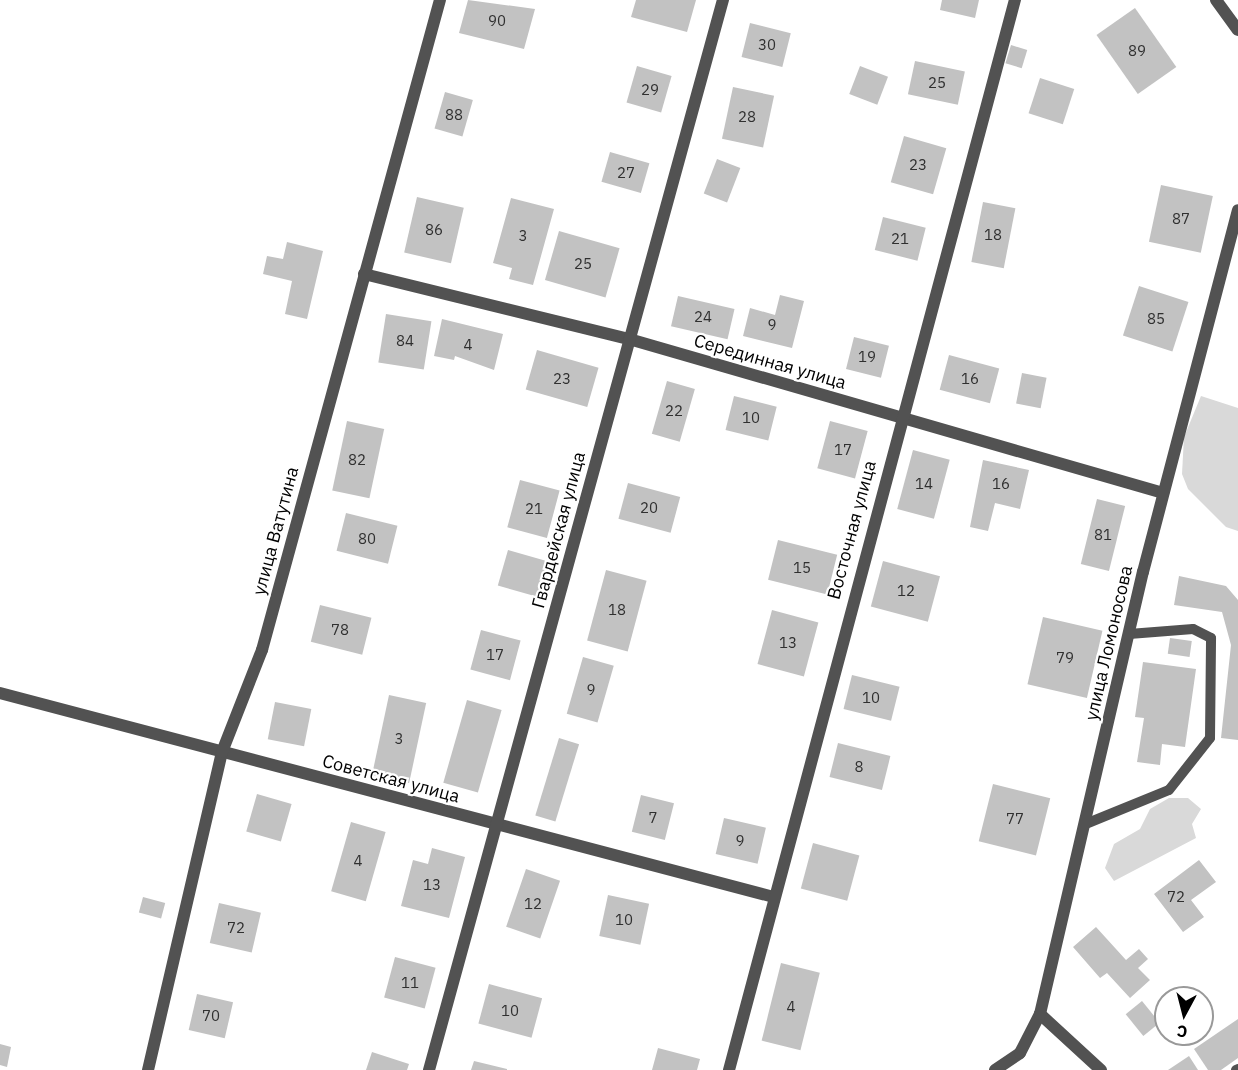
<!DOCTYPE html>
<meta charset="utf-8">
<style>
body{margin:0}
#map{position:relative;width:1238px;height:1070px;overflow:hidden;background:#fff;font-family:"IBM Plex Sans",sans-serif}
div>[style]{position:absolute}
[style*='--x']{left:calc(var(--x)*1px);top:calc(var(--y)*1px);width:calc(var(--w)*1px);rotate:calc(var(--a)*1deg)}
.green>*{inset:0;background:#d9d9d9}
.building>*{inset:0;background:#c2c2c2;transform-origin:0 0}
.service>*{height:10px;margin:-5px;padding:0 5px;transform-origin:5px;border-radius:5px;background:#525252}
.minor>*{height:12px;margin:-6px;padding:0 6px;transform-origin:6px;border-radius:6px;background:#525252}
.tertiary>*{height:12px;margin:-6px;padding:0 6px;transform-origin:6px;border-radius:6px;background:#525252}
span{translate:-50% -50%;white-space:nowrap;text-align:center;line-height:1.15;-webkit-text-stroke:4.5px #fff;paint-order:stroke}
.number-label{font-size:15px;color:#303030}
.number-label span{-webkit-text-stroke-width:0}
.street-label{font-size:18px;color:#000}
.north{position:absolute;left:1154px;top:986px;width:60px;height:60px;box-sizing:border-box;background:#fff;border:2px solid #999;border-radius:50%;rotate:187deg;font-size:16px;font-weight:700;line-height:24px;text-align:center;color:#000}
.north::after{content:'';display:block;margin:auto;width:21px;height:27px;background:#000;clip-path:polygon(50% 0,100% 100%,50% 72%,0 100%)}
</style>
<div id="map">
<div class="green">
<div style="clip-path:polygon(1201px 396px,1238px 408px,1238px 531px,1226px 527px,1188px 489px,1182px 474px,1184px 437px)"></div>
<div style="clip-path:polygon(1169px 798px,1188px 798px,1201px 809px,1192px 824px,1196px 838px,1114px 881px,1105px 868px,1114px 844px,1140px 829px,1150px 809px)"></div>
</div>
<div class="building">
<div style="clip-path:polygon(468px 0,535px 9px,524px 49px,459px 33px)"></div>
<div style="clip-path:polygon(636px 0,696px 0,687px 32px,631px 17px)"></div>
<div style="clip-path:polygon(942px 0,979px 0,975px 18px,940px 10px)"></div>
<div style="left:1135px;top:8px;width:72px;height:47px;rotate:55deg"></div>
<div style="left:750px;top:23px;width:42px;height:35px;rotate:14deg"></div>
<div style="left:1011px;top:45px;width:17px;height:19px;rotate:17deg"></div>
<div style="left:915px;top:61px;width:51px;height:34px;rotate:12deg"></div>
<div style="left:637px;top:66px;width:36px;height:38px;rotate:16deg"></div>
<div style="left:860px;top:66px;width:30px;height:30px;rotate:21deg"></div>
<div style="left:1040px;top:78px;width:36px;height:37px;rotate:18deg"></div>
<div style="left:733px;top:87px;width:42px;height:53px;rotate:12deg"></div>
<div style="left:445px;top:92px;width:29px;height:38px;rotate:16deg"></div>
<div style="left:904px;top:136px;width:44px;height:48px;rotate:16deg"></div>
<div style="left:610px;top:152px;width:41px;height:31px;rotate:16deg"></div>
<div style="left:717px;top:159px;width:25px;height:37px;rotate:21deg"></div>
<div style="left:1161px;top:185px;width:53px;height:58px;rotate:12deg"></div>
<div style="left:417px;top:197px;width:48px;height:57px;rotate:13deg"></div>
<div style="clip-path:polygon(511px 198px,554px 209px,533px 285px,509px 279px,512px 268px,493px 263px)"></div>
<div style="left:983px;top:202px;width:33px;height:61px;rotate:11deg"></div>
<div style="left:883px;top:217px;width:44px;height:34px;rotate:14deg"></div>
<div style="left:559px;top:231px;width:63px;height:51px;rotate:16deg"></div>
<div style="clip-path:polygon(287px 242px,323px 251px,307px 319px,285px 314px,292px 281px,263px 274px,267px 256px,283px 259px)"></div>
<div style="left:1139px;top:286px;width:52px;height:52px;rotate:18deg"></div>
<div style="clip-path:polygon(780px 295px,804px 301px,792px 348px,743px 336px,750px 308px,775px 315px)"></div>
<div style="left:678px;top:296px;width:58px;height:31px;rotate:13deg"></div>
<div style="left:386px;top:314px;width:46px;height:49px;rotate:9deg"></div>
<div style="clip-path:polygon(442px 319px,503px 334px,494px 370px,455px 356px,454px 360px,434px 356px)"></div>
<div style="left:854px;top:337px;width:36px;height:33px;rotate:14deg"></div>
<div style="left:537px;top:350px;width:64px;height:41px;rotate:16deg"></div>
<div style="left:949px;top:355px;width:52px;height:36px;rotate:15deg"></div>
<div style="left:1022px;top:373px;width:25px;height:31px;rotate:11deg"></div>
<div style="left:667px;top:381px;width:29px;height:55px;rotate:16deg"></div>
<div style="left:734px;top:396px;width:44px;height:35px;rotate:14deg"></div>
<div style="left:347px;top:421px;width:38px;height:71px;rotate:12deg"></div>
<div style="left:830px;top:421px;width:39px;height:49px;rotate:15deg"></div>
<div style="left:913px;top:450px;width:38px;height:61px;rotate:15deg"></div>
<div style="clip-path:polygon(983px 460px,1029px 470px,1020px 509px,995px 503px,988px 531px,970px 527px)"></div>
<div style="left:520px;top:480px;width:41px;height:49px;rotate:15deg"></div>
<div style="left:628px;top:483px;width:54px;height:37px;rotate:15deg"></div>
<div style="left:1097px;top:499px;width:29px;height:67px;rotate:14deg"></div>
<div style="left:346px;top:513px;width:53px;height:39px;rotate:14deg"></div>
<div style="left:778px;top:540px;width:61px;height:41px;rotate:14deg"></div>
<div style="left:508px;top:550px;width:41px;height:37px;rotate:16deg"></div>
<div style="left:883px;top:561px;width:59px;height:47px;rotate:15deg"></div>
<div style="left:606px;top:570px;width:42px;height:73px;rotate:15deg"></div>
<div style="clip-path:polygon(1179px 576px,1226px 586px,1238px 600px,1238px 740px,1221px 738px,1231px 645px,1222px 612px,1174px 605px)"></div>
<div style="left:320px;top:605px;width:53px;height:38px;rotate:14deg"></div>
<div style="left:772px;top:610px;width:48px;height:56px;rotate:15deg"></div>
<div style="left:1043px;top:617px;width:61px;height:69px;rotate:13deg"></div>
<div style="left:481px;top:630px;width:41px;height:41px;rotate:15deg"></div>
<div style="left:1170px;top:638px;width:22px;height:16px;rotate:8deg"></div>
<div style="left:583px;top:657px;width:32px;height:59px;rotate:16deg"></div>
<div style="clip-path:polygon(1143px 662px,1196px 669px,1185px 747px,1162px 744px,1160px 765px,1137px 762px,1144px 718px,1135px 717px)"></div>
<div style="left:852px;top:675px;width:49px;height:35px;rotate:14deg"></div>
<div style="left:389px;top:695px;width:38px;height:82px;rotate:12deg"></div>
<div style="left:467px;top:700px;width:36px;height:86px;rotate:16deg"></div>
<div style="left:275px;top:702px;width:37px;height:38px;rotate:11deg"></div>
<div style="left:559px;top:738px;width:21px;height:81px;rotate:17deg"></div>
<div style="left:838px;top:743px;width:54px;height:35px;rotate:14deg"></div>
<div style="left:993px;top:784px;width:59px;height:59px;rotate:14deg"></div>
<div style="left:257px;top:794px;width:36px;height:39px;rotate:16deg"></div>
<div style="left:641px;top:795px;width:34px;height:38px;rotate:14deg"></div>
<div style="left:724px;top:818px;width:43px;height:37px;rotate:13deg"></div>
<div style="left:351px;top:822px;width:36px;height:72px;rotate:16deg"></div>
<div style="left:813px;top:843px;width:48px;height:47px;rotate:15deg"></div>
<div style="clip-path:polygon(432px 848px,465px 857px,449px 918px,401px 906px,413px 860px,428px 864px)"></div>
<div style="clip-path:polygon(1199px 860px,1216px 882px,1191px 900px,1204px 917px,1183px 932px,1154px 894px)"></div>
<div style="left:526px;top:869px;width:36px;height:61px;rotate:19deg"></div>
<div style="left:608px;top:895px;width:42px;height:42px;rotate:12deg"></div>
<div style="left:143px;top:897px;width:23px;height:16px;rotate:15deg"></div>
<div style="left:219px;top:903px;width:43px;height:41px;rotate:13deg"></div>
<div style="clip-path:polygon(1096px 927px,1126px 960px,1139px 949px,1148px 959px,1138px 968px,1150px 980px,1130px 998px,1107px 973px,1100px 978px,1073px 947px)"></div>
<div style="left:395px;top:957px;width:42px;height:42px;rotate:15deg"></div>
<div style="left:781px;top:963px;width:40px;height:80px;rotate:14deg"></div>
<div style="left:489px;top:984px;width:55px;height:41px;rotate:15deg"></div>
<div style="left:197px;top:994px;width:37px;height:37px;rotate:13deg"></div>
<div style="left:1142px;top:1001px;width:28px;height:21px;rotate:51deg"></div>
<div style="clip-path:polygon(1238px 1019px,1238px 1058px,1221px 1070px,1208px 1070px,1194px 1049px)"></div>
<div style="clip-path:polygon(0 1044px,11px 1047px,7px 1067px,0 1065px)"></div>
<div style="clip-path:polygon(658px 1048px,700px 1059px,697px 1070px,652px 1070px)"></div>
<div style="clip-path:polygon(372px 1052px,409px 1064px,407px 1070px,366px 1070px)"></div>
<div style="clip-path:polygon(1189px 1056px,1198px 1070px,1168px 1070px)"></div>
<div style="clip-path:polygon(474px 1061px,507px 1069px,507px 1070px,471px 1070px)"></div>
</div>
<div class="service">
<div style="--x:1088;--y:823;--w:87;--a:-22.2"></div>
<div style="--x:1169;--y:790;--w:66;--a:-51.7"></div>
<div style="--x:1210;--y:738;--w:100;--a:-89.4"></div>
<div style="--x:1211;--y:638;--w:20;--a:-153"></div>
<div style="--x:1193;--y:629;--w:64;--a:175.5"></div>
<div style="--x:1236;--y:1070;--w:2;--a:-27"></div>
</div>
<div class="minor">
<div style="--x:1216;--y:0;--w:37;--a:54"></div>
<div style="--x:364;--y:274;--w:273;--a:13.8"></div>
<div style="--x:629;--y:339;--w:556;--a:16.09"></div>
<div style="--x:0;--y:693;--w:800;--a:14.77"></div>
<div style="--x:1040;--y:1014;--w:83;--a:42.6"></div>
<div style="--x:148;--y:1070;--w:326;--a:-76.9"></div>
<div style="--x:222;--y:752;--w:110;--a:-68.6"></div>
<div style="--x:262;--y:650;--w:674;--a:-74.69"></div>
<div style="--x:729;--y:1070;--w:1108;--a:-75.04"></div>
<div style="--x:995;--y:1070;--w:30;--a:-34"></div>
<div style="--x:1020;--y:1053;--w:44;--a:-62.9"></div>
<div style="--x:1040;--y:1014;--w:454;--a:-76.9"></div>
<div style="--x:1143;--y:572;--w:374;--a:-75.3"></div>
</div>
<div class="tertiary">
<div style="--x:429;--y:1070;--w:1110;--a:-74.64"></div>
</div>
<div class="number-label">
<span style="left:497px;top:21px">90</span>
<span style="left:767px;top:45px">30</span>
<span style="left:1137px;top:51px">89</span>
<span style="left:937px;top:83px">25</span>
<span style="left:650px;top:90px">29</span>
<span style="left:454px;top:115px">88</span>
<span style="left:747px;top:117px">28</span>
<span style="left:918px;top:165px">23</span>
<span style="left:626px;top:173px">27</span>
<span style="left:1181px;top:219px">87</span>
<span style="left:434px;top:230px">86</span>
<span style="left:993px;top:235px">18</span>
<span style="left:523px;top:236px">3</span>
<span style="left:900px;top:239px">21</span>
<span style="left:583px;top:264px">25</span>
<span style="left:703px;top:317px">24</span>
<span style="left:1156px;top:319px">85</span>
<span style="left:772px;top:325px">9</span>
<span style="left:405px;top:341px">84</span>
<span style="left:468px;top:345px">4</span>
<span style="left:867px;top:357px">19</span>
<span style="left:562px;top:379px">23</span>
<span style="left:970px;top:379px">16</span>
<span style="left:674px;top:411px">22</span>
<span style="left:751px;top:418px">10</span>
<span style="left:843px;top:450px">17</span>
<span style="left:357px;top:460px">82</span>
<span style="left:924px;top:484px">14</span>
<span style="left:1001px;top:484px">16</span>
<span style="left:649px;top:508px">20</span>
<span style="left:534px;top:509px">21</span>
<span style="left:1103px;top:535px">81</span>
<span style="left:367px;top:539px">80</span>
<span style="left:802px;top:568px">15</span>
<span style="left:906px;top:591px">12</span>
<span style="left:617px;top:610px">18</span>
<span style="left:340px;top:630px">78</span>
<span style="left:788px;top:643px">13</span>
<span style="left:495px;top:655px">17</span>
<span style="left:1065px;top:658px">79</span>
<span style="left:591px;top:690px">9</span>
<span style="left:871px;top:698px">10</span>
<span style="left:399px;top:739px">3</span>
<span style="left:859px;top:767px">8</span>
<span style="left:653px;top:818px">7</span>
<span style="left:1015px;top:819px">77</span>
<span style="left:740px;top:841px">9</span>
<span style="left:358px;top:861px">4</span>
<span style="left:432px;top:885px">13</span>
<span style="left:1176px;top:897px">72</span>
<span style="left:533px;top:904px">12</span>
<span style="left:624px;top:920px">10</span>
<span style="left:236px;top:928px">72</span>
<span style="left:410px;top:983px">11</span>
<span style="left:791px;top:1007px">4</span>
<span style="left:510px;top:1011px">10</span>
<span style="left:211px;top:1016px">70</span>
</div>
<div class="street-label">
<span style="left:770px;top:362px;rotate:16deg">Серединная улица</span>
<span style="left:559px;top:530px;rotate:-75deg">Гвардейская улица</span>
<span style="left:852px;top:530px;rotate:-75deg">Восточная улица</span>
<span style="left:276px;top:531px;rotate:-75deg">улица Ватутина</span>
<span style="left:1109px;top:643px;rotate:-77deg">улица Ломоносова</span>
<span style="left:391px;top:779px;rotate:15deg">Советская улица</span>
</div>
<div class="north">С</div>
</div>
